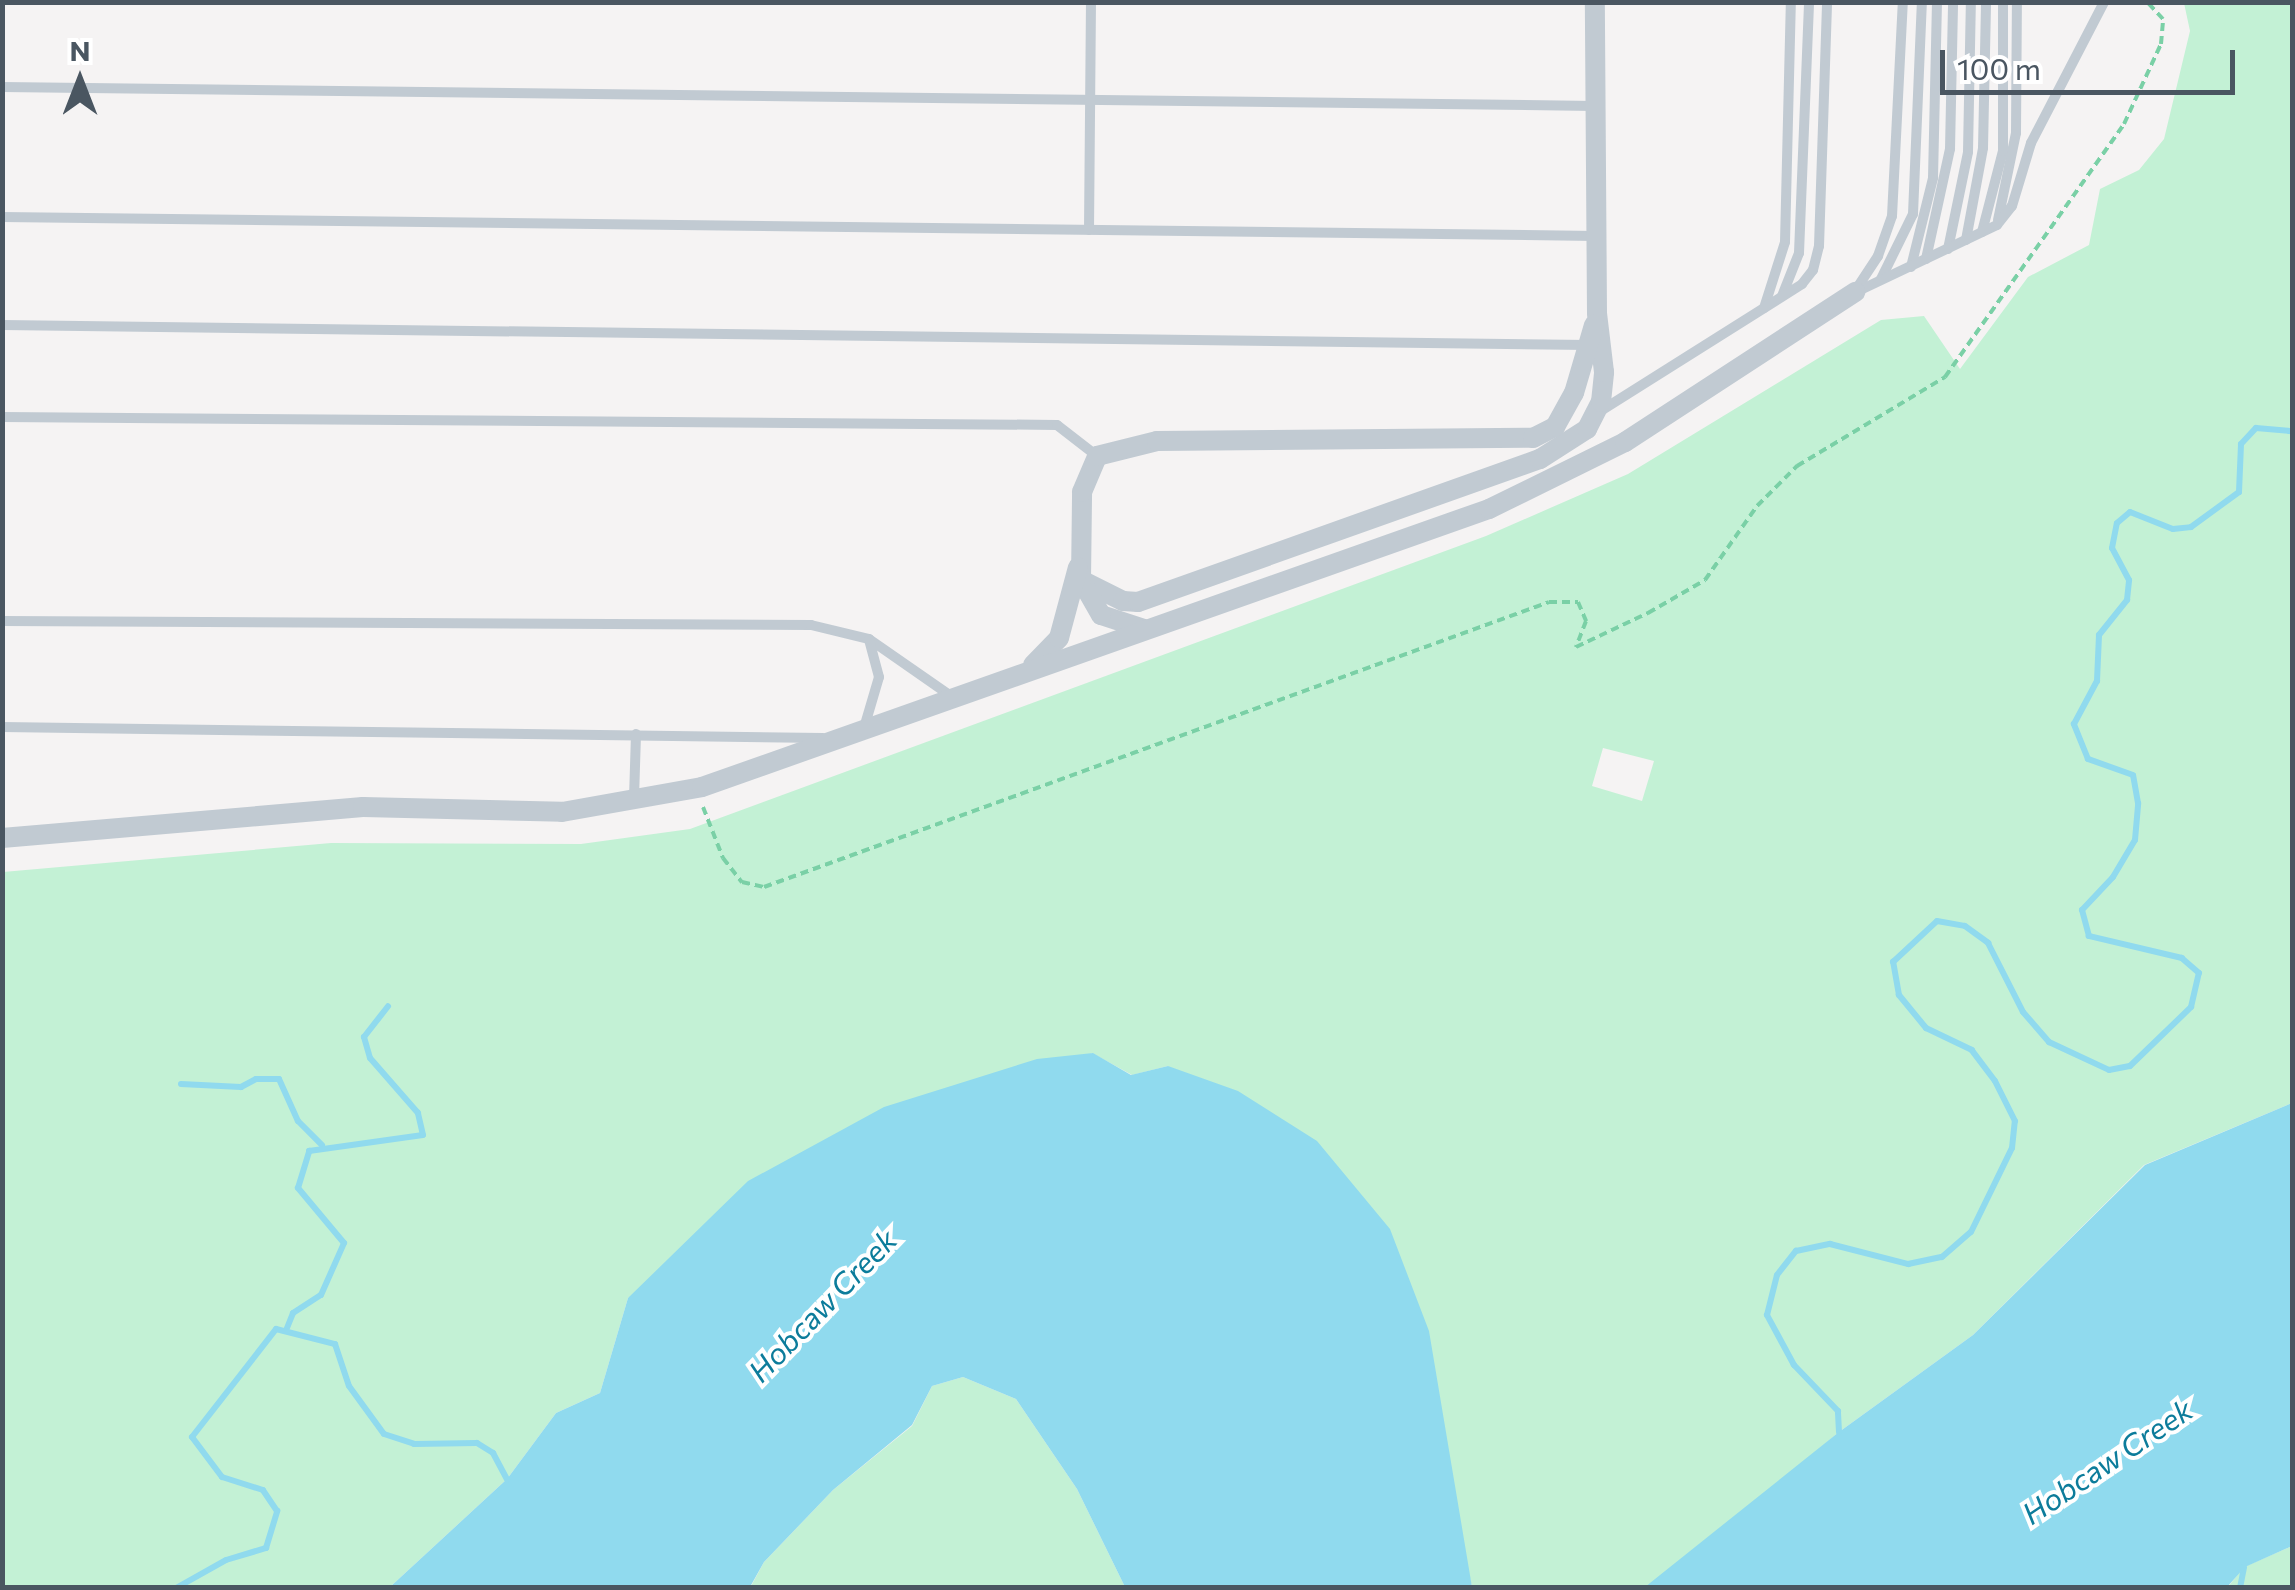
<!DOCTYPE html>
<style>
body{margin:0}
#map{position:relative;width:2295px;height:1590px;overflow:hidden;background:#f5f3f3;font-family:Commissioner,sans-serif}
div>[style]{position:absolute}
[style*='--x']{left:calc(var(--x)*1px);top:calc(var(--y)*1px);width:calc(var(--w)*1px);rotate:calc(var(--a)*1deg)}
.green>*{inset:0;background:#c3f1d5}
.water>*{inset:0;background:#90daee}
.stream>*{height:6px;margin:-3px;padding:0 3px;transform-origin:3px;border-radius:3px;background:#90daee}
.path>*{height:4px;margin-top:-2px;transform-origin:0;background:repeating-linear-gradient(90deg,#7ad0a6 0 8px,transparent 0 13px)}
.service>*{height:10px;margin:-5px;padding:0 5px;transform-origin:5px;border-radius:5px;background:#c1cad2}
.minor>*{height:20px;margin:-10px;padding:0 10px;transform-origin:10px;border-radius:10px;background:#c1cad2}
span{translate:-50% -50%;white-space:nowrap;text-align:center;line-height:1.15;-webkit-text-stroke:8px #fff;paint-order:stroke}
.water-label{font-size:30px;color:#0c7c9b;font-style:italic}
.frame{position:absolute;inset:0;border:5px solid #4a5661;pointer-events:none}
.north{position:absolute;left:30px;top:30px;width:100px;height:100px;-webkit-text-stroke:8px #fff;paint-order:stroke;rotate:0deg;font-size:28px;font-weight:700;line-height:40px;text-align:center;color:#4a5661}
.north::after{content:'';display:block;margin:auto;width:35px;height:45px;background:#4a5661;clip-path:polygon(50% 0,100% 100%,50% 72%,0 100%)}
.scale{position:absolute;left:1940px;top:50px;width:295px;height:45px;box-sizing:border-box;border:5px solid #4a5661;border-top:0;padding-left:12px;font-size:30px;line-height:35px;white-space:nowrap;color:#4a5661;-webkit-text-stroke:8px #fff;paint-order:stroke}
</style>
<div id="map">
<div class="green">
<div style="clip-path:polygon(evenodd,2184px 3px,2292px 3px,2292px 1103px,2144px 1165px,1973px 1335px,1839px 1432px,1695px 1553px,1645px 1587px,1472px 1587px,1449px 1481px,1168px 1066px,1132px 1075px,1092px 1053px,628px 1298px,600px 1393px,556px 1413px,507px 1479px,390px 1587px,3px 1588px,3px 872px,331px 843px,581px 844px,690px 829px,1486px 536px,1628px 474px,1881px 320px,1924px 316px,1960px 369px,2028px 277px,2089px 245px,2100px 189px,2139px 170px,2164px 139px,2190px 31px,2184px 3px,1603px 748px,1654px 761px,1642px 801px,1592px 786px,1603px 748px)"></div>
<div style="clip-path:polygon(963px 1377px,1016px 1399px,1077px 1489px,1125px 1587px,750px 1588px,764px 1562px,833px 1490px,912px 1426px,932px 1386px)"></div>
<div style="clip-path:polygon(2292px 1546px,2292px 1587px,2227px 1588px,2244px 1567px)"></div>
</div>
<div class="water">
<div style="clip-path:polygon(1093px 1053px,1131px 1075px,1168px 1066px,1238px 1091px,1317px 1141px,1390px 1229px,1429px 1331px,1472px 1587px,1125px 1587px,1077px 1489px,1016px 1399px,963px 1377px,932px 1386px,912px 1425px,833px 1490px,764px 1562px,750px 1587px,390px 1587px,507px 1479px,556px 1413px,600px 1393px,628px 1298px,748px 1181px,884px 1107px,1037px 1059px)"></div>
<div style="clip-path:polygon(2292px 1103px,2292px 1546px,2245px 1567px,2227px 1587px,1645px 1587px,1839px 1432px,1973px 1335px,2145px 1165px)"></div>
</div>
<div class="stream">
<div style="--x:181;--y:1084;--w:60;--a:2.9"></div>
<div style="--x:241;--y:1087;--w:17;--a:-28"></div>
<div style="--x:256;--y:1079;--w:23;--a:0"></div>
<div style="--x:279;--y:1079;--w:46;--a:65.7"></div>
<div style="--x:298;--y:1121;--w:34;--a:45"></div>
<div style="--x:287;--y:1328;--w:16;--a:-68"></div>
<div style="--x:293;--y:1313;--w:33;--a:-33"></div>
<div style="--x:321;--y:1295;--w:57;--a:-66.1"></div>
<div style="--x:344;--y:1243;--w:72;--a:-129.9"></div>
<div style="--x:298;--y:1188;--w:39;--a:-73"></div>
<div style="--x:309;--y:1151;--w:115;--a:-8"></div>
<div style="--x:423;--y:1135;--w:23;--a:-103"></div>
<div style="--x:418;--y:1113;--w:73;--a:-131.1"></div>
<div style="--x:370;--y:1058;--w:22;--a:-106"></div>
<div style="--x:364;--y:1037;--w:39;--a:-52"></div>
<div style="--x:1839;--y:1432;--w:21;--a:-93"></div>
<div style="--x:1838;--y:1411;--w:64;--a:-133.7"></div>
<div style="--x:1794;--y:1365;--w:57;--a:-118.4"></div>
<div style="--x:1767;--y:1315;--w:41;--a:-76"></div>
<div style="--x:1777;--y:1275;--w:31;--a:-52"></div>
<div style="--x:1796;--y:1251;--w:35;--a:-12"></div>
<div style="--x:1830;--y:1244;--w:81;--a:14.4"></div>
<div style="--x:1908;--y:1264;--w:35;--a:-12"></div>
<div style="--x:1942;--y:1257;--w:38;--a:-41"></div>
<div style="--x:1971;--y:1232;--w:93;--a:-64"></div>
<div style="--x:2012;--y:1148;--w:27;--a:-84"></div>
<div style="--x:2015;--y:1121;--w:45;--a:-116.6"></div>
<div style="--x:1995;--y:1081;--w:39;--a:-127"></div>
<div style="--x:1972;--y:1050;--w:51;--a:-154.4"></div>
<div style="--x:1926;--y:1028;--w:43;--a:-129.3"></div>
<div style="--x:1899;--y:995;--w:34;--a:-100"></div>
<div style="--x:1893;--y:962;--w:60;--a:-43"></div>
<div style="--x:1937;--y:921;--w:28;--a:10"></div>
<div style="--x:1965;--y:926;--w:29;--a:36"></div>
<div style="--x:1988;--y:943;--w:77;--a:63.1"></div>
<div style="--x:2023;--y:1012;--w:40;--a:49"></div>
<div style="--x:2049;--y:1042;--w:66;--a:25"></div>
<div style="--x:2109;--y:1070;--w:21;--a:-11"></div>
<div style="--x:2130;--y:1066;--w:85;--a:-44"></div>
<div style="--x:2191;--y:1007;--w:35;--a:-77"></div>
<div style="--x:2199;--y:973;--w:23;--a:-139"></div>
<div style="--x:2182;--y:958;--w:96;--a:-166.7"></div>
<div style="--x:2089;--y:936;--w:27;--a:-105"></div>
<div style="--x:2082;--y:910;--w:45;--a:-46.8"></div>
<div style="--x:2113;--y:877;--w:43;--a:-59.3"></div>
<div style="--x:2135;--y:840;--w:37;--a:-85"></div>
<div style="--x:2138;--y:803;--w:28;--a:-100"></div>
<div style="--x:2133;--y:775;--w:48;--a:-160.4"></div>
<div style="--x:2088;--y:759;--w:38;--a:-112"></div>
<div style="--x:2074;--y:724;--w:49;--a:-61.9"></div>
<div style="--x:2097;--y:681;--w:46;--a:-87.5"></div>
<div style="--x:2099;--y:635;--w:45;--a:-51.3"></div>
<div style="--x:2127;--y:600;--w:20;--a:-84"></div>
<div style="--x:2129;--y:580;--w:36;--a:-118"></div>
<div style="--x:2112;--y:548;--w:25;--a:-79"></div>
<div style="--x:2117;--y:523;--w:17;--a:-40"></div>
<div style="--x:2130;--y:512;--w:46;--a:21.6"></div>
<div style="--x:2173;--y:529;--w:18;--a:-6"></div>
<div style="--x:2191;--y:527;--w:59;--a:-36.1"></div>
<div style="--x:2239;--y:492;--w:48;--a:-87.6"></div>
<div style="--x:2241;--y:444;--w:22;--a:-47"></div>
<div style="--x:2256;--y:428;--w:36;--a:5"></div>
<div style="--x:176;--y:1588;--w:57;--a:-29.2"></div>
<div style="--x:226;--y:1560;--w:42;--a:-16.7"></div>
<div style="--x:266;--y:1548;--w:39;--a:-73"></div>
<div style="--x:277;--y:1511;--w:25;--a:-124"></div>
<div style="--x:263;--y:1490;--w:43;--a:-162.4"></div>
<div style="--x:222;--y:1477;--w:50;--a:-126.9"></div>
<div style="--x:192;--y:1437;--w:137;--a:-52.1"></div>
<div style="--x:276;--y:1329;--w:61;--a:14.3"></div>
<div style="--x:335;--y:1344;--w:44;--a:71.6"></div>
<div style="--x:349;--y:1386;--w:59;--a:53.9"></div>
<div style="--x:384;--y:1434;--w:32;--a:18"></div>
<div style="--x:414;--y:1444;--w:63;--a:-0.9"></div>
<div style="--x:477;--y:1443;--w:19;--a:32"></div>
<div style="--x:493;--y:1453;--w:30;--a:62"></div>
<div style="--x:2240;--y:1588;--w:21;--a:-79"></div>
</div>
<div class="path">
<div style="--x:703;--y:807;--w:55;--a:68.6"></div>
<div style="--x:723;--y:858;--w:31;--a:52"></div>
<div style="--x:742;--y:882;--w:23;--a:13"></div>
<div style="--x:764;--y:887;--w:835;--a:-19.95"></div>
<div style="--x:1549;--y:602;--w:29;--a:0"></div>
<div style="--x:1578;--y:602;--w:21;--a:67"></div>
<div style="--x:1586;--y:621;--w:28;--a:111"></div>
<div style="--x:1576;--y:647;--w:80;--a:-25.3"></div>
<div style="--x:1648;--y:613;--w:66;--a:-30.1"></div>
<div style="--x:1705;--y:580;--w:90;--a:-54.9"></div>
<div style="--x:1757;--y:506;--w:57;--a:-45"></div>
<div style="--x:1797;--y:466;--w:173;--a:-31"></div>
<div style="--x:1945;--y:377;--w:310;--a:-54.7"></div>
<div style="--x:2124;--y:124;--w:88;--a:-65.2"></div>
<div style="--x:2161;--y:44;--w:25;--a:-85"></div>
<div style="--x:2163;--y:19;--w:23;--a:-133"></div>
</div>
<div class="service">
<div style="--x:2;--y:87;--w:1593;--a:0.68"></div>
<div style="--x:2;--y:217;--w:1594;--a:0.68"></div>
<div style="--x:1998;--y:220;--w:89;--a:-78.3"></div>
<div style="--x:2016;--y:133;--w:131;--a:-89.6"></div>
<div style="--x:1089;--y:230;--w:228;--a:-89.5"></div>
<div style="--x:1982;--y:232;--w:84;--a:-75.5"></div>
<div style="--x:2003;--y:151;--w:149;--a:-90"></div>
<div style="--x:1966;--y:240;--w:94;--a:-79.5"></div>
<div style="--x:1983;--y:148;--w:146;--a:-88.8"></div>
<div style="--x:1948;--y:249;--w:99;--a:-78.3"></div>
<div style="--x:1968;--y:152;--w:150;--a:-88.9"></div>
<div style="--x:1926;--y:259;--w:113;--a:-77.7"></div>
<div style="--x:1950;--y:149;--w:147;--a:-88.8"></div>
<div style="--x:1911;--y:267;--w:92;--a:-76.1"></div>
<div style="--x:1933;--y:178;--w:176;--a:-88.7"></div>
<div style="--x:1881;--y:279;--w:72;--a:-63.8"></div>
<div style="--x:1913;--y:214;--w:212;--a:-87.6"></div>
<div style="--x:1855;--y:291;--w:42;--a:-56.7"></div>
<div style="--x:1878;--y:256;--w:42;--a:-70.7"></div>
<div style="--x:1892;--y:216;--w:214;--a:-87.1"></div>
<div style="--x:1856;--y:292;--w:156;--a:-25.4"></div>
<div style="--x:1997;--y:225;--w:24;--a:-52"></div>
<div style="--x:2012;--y:206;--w:66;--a:-73.2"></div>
<div style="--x:2031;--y:143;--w:159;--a:-62.6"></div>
<div style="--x:1782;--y:296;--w:46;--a:-68.4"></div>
<div style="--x:1799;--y:253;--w:251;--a:-87.7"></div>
<div style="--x:1764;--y:308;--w:69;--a:-72.3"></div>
<div style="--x:1785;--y:242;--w:240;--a:-88.6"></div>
<div style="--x:2;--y:325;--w:1586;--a:0.72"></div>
<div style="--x:1599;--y:412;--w:240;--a:-32.2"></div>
<div style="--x:1802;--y:284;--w:18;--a:-52"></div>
<div style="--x:1813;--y:270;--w:25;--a:-76"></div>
<div style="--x:1819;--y:246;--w:244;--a:-88.1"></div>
<div style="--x:2;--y:417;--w:1055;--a:0.43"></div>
<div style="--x:1057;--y:425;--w:51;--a:37.8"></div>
<div style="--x:2;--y:621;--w:809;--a:0.28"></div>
<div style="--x:811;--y:625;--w:60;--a:13.6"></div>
<div style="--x:869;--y:639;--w:100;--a:34.8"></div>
<div style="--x:2;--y:727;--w:821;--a:0.77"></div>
<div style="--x:864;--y:728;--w:53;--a:-73.6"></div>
<div style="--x:879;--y:677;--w:38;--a:-105"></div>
<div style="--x:634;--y:798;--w:64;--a:-88.2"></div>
</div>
<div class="minor">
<div style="--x:1081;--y:580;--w:47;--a:26.6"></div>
<div style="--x:1123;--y:601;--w:15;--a:4"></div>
<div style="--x:1138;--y:602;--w:427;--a:-19.6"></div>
<div style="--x:1540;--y:459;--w:56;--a:-32.6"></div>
<div style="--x:1587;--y:429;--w:30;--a:-63"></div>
<div style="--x:1601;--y:402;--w:30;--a:-84"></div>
<div style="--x:1604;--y:372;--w:59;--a:-96.8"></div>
<div style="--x:1597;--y:313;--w:311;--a:-90.4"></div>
<div style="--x:1144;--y:629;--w:45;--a:-162"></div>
<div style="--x:1101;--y:615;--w:40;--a:-119.7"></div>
<div style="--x:1081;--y:580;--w:88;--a:-89.3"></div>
<div style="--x:1082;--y:492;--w:39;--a:-67"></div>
<div style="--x:1097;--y:456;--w:62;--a:-14"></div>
<div style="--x:1157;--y:441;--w:376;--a:-0.5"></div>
<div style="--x:1533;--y:438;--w:25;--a:-27"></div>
<div style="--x:1555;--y:427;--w:39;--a:-61"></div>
<div style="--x:1574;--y:393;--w:71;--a:-73.6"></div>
<div style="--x:1033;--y:665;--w:37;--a:-46"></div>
<div style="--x:1059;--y:638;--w:73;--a:-75"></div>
<div style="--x:2;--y:838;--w:362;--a:-4.9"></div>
<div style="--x:363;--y:807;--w:199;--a:1.4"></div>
<div style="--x:562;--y:812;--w:142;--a:-10.1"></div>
<div style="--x:702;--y:787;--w:835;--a:-19.46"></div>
<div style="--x:1489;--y:509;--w:152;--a:-26.2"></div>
<div style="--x:1625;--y:442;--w:275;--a:-33.1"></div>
</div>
<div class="water-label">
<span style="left:822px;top:1305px;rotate:-46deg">Hobcaw Creek</span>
<span style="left:2107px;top:1461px;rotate:-34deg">Hobcaw Creek</span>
</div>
<div class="frame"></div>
<div class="north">N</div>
<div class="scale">100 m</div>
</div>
